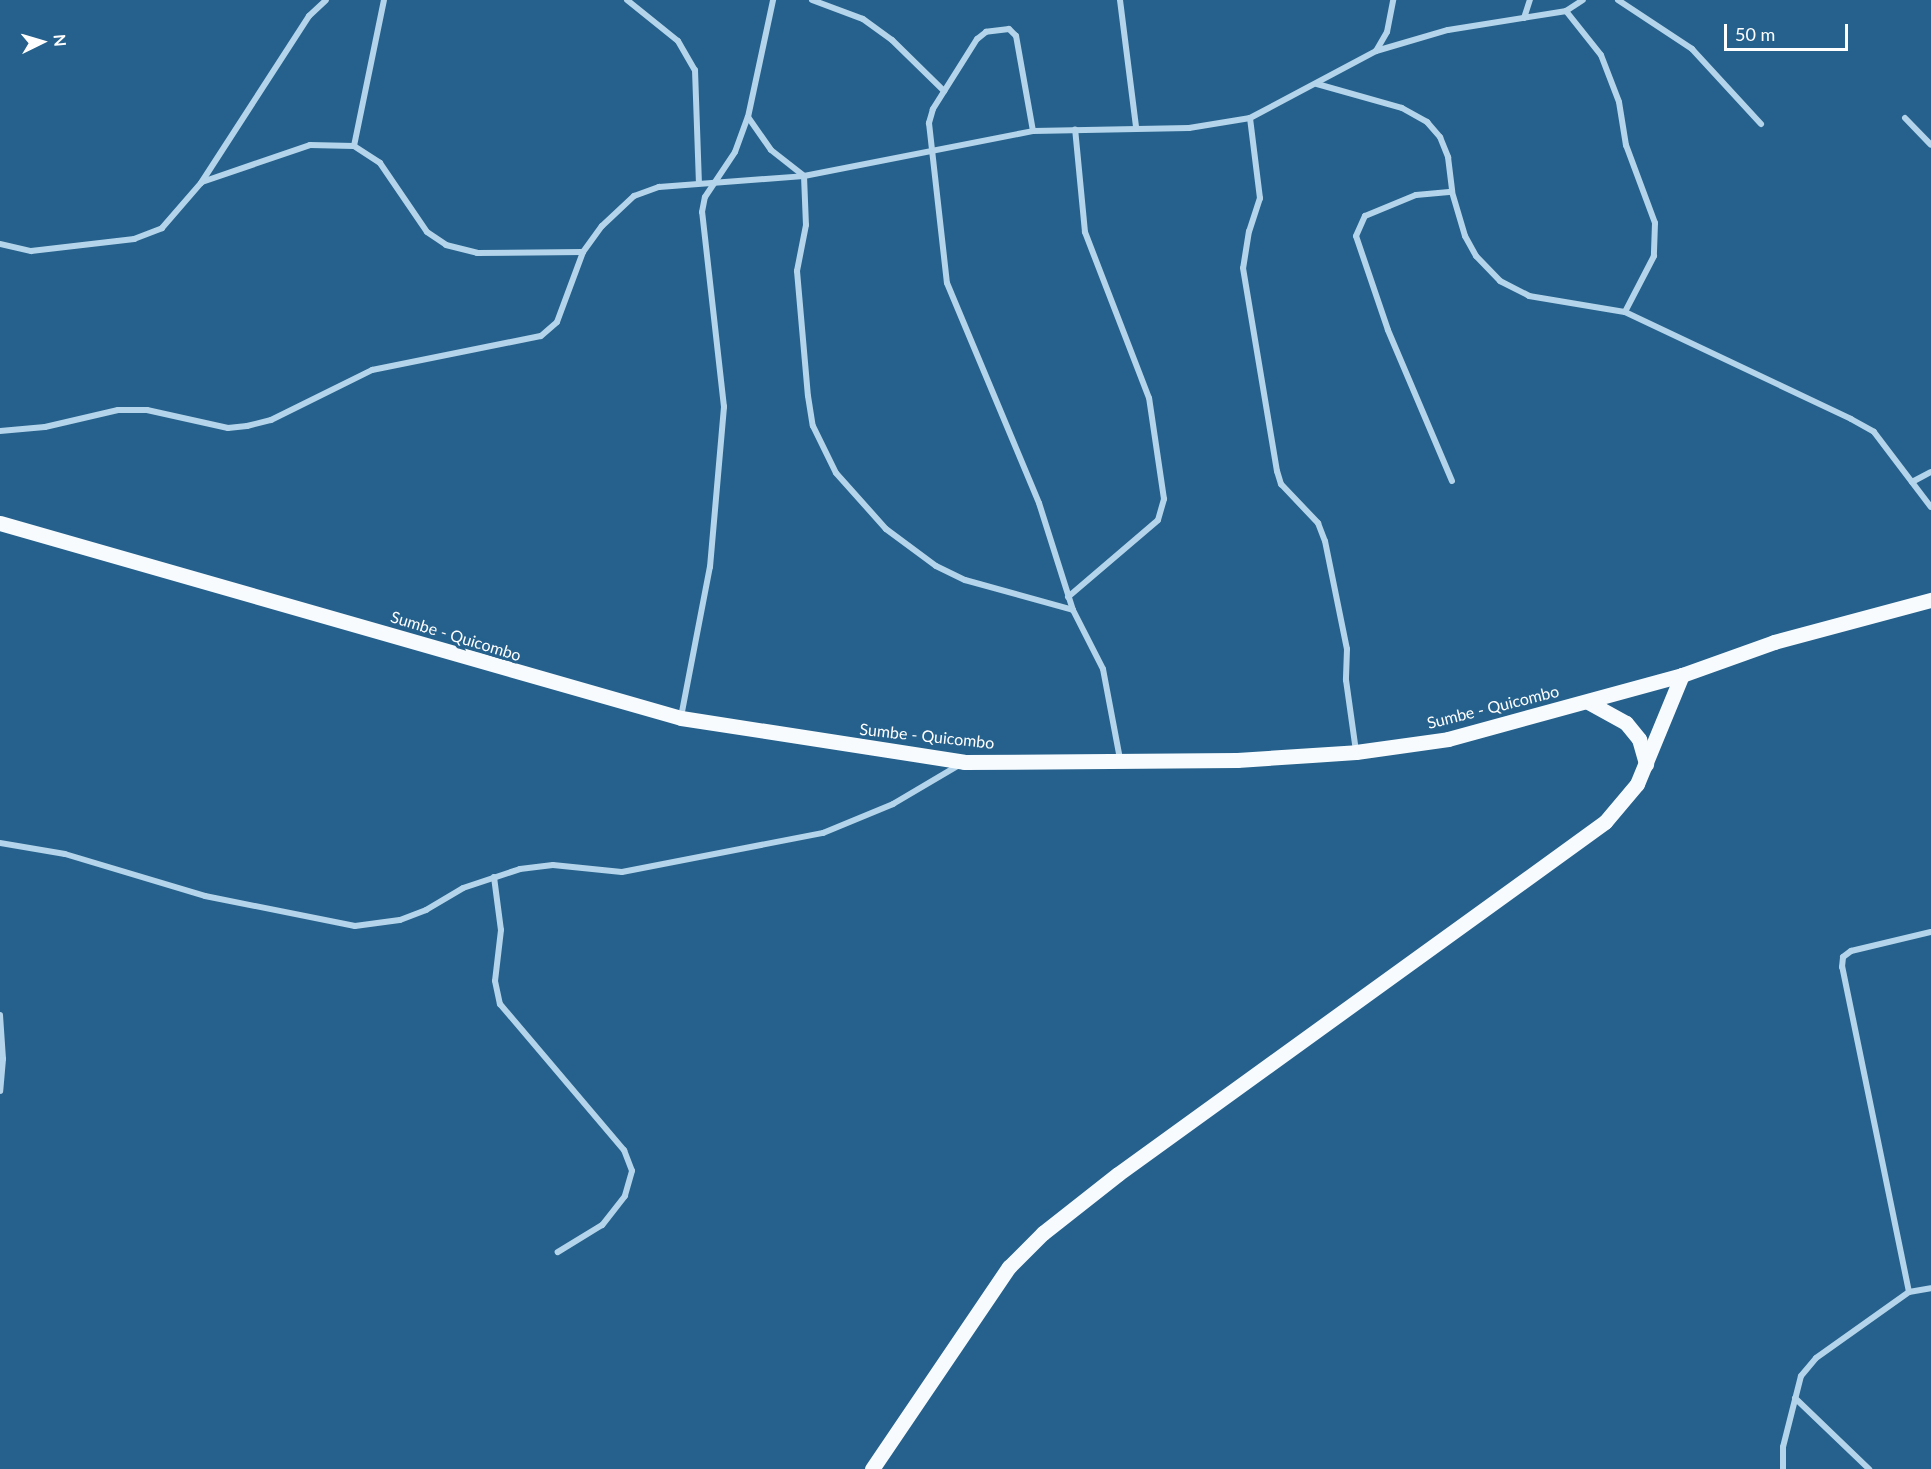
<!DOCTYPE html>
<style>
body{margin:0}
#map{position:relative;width:1931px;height:1469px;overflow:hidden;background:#25618c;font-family:Lato,sans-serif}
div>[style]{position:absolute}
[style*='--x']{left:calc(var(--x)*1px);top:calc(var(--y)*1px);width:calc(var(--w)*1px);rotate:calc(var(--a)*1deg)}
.minor>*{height:6px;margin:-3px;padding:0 3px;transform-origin:3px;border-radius:3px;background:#b3d4ea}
.primary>*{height:15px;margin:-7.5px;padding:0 7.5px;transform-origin:7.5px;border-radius:7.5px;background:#f7fbfe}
span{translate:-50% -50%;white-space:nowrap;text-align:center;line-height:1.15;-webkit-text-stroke:6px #25618c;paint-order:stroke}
.street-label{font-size:16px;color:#fff}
.north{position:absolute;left:12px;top:12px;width:60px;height:60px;-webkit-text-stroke:4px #25618c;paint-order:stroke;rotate:85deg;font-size:16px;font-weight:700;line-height:24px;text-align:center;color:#fff}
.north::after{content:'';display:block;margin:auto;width:21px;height:27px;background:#fff;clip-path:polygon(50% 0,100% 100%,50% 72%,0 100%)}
.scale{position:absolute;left:1724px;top:24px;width:124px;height:27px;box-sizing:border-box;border:3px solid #fff;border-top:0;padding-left:8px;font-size:18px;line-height:21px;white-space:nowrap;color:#fff;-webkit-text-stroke:4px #25618c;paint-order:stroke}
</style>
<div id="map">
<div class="minor">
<div style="--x:627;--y:0;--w:65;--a:38.8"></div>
<div style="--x:678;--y:41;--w:34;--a:60"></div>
<div style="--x:695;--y:70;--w:113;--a:88"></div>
<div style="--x:812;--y:0;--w:54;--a:20.4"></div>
<div style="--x:863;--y:19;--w:36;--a:36"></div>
<div style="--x:892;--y:40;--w:73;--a:44.4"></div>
<div style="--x:1120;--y:0;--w:128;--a:82.8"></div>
<div style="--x:1618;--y:0;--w:89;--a:33.5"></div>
<div style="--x:1692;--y:49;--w:102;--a:47.4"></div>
<div style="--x:1566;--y:11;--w:56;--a:51.5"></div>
<div style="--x:1601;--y:55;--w:50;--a:69"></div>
<div style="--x:1619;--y:102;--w:44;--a:80.8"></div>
<div style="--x:1626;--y:145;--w:83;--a:69.6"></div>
<div style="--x:1655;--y:223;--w:33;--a:92"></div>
<div style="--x:1654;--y:256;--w:63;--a:117.4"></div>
<div style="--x:1524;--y:18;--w:19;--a:-72"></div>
<div style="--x:1376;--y:51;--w:22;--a:-60"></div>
<div style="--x:1387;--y:32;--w:33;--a:-79"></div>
<div style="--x:1317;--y:84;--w:88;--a:15.8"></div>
<div style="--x:1402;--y:108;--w:29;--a:29"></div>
<div style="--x:1427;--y:122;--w:20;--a:49"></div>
<div style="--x:1440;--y:137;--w:22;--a:68"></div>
<div style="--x:1448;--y:157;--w:35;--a:83"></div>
<div style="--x:1452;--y:192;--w:46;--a:73.5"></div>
<div style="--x:1465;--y:236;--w:23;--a:61"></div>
<div style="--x:1476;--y:256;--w:35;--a:46"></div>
<div style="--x:1500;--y:281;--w:33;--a:27"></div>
<div style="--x:1529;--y:296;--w:97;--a:9.5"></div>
<div style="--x:1625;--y:312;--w:250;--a:25.3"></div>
<div style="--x:1851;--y:419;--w:26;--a:29"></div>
<div style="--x:1874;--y:432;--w:94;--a:52.8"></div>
<div style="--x:748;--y:117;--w:40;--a:55.1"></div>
<div style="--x:771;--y:150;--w:42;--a:38.2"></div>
<div style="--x:804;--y:176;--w:49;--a:87.7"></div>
<div style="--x:806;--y:225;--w:47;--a:101.1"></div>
<div style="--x:797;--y:271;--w:125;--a:85"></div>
<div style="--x:808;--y:396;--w:30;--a:81"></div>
<div style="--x:813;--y:426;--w:52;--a:63.9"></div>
<div style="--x:836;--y:473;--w:75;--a:48.2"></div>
<div style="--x:886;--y:529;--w:62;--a:36.5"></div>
<div style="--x:936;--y:566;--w:32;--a:26"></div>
<div style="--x:965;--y:580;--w:112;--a:15.5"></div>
<div style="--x:1250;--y:118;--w:81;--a:82.9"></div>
<div style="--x:1260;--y:198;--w:35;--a:108"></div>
<div style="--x:1249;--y:231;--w:37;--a:99"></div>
<div style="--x:1243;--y:268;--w:206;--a:80.5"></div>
<div style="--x:1277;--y:471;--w:14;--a:73"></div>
<div style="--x:1281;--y:484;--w:54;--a:46.5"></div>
<div style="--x:1318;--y:523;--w:19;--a:69"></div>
<div style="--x:1325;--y:541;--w:110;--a:78.5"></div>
<div style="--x:1347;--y:649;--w:31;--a:92"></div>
<div style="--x:1346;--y:680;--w:72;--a:82"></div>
<div style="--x:1905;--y:118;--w:37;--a:46"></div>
<div style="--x:1033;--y:131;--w:97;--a:-100.1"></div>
<div style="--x:1016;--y:36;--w:10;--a:-135"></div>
<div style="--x:1009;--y:29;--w:23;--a:173"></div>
<div style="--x:986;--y:32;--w:11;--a:142"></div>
<div style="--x:977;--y:39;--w:83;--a:122.2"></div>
<div style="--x:933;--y:109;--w:15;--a:106"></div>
<div style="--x:929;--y:123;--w:161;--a:83.6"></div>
<div style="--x:947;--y:283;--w:238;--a:67.3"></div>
<div style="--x:1039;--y:503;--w:112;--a:72.4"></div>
<div style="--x:1073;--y:610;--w:66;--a:63"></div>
<div style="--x:1103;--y:669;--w:92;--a:79.3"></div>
<div style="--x:354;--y:146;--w:149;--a:-78.4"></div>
<div style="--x:202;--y:182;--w:114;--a:-18.9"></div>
<div style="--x:310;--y:145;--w:44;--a:1.3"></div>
<div style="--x:354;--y:146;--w:31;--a:33"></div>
<div style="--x:380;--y:163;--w:83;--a:55.7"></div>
<div style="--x:427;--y:232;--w:23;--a:34"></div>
<div style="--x:446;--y:245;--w:32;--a:14"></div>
<div style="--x:477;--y:253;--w:106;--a:-0.5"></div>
<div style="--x:0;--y:244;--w:32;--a:13"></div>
<div style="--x:31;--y:251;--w:104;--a:-6.6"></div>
<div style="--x:134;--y:239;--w:30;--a:-21"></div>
<div style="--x:162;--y:228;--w:60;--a:-49.1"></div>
<div style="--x:201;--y:183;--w:199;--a:-57.1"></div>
<div style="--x:309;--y:16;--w:23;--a:-43"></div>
<div style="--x:0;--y:431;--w:45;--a:-5.1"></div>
<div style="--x:45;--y:427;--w:75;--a:-13.1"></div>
<div style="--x:118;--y:410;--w:29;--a:0"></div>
<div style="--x:147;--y:410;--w:83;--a:12.5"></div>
<div style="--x:228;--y:428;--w:19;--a:-6"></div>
<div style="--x:247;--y:426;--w:25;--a:-14"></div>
<div style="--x:271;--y:420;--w:113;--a:-26.3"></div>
<div style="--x:372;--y:370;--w:172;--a:-11.4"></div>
<div style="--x:541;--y:336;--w:21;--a:-41"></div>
<div style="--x:557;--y:322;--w:75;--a:-69.6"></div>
<div style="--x:583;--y:252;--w:32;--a:-54"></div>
<div style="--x:602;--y:226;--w:44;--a:-43.2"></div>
<div style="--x:634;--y:196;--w:27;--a:-20"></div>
<div style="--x:659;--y:187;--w:145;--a:-4.3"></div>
<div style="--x:804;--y:176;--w:233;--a:-11.1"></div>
<div style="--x:1033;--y:131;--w:156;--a:-1.1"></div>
<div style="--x:1189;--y:128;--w:62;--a:-9.3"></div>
<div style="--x:1250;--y:118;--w:143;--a:-28"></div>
<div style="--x:1376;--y:51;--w:75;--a:-16.3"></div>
<div style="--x:1448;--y:30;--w:120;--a:-9.1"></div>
<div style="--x:1566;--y:11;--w:20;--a:-33"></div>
<div style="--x:1452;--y:481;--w:164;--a:-113"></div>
<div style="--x:1388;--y:330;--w:99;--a:-108.8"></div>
<div style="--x:1356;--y:236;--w:22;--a:-66"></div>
<div style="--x:1365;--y:216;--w:55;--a:-22.4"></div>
<div style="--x:1416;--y:195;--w:36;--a:-5"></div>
<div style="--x:1912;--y:482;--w:21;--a:-28"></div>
<div style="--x:1068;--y:597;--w:118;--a:-40.5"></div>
<div style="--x:1158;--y:520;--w:22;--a:-74"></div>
<div style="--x:1164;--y:499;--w:102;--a:-98.4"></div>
<div style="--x:1149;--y:398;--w:178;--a:-111.1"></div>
<div style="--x:1085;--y:232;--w:103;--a:-95.5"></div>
<div style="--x:681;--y:717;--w:153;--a:-79.1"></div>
<div style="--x:710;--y:567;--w:161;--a:-85"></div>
<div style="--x:724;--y:407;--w:196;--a:-96.4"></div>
<div style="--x:702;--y:212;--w:15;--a:-79"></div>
<div style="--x:705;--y:197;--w:54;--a:-56.3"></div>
<div style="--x:735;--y:152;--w:37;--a:-70"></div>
<div style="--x:748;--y:117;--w:120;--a:-77.9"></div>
<div style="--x:0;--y:843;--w:66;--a:9.6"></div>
<div style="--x:65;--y:854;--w:146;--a:16.7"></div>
<div style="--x:205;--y:896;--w:153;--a:11.3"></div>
<div style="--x:355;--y:926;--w:45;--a:-7.6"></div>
<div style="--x:400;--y:920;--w:28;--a:-21"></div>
<div style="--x:426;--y:910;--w:43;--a:-30.7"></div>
<div style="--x:463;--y:888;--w:60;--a:-18.4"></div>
<div style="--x:520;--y:869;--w:33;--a:-7"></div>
<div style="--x:553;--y:865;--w:69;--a:5.8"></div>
<div style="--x:622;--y:872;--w:205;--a:-11"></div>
<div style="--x:823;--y:833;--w:76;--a:-22.5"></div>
<div style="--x:893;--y:804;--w:77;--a:-30.6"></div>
<div style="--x:494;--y:877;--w:53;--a:82.5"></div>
<div style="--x:501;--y:930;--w:51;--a:96.7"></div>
<div style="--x:495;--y:981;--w:24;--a:78"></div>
<div style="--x:500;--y:1004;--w:192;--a:49.7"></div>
<div style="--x:624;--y:1150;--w:22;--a:69"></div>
<div style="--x:632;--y:1171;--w:26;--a:106"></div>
<div style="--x:625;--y:1196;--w:37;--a:128"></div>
<div style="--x:602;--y:1225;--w:52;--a:148.5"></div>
<div style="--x:0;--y:1015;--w:44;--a:86.1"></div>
<div style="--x:3;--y:1059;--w:32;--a:95"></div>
<div style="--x:1909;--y:1292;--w:332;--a:-101.6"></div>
<div style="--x:1842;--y:967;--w:10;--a:-84"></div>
<div style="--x:1843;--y:957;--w:10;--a:-37"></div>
<div style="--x:1851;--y:951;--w:82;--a:-13.4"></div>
<div style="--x:1795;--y:1398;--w:103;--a:43.8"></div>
<div style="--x:1783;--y:1469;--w:22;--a:-90"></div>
<div style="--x:1783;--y:1447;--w:73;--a:-75.8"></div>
<div style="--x:1801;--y:1376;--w:23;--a:-50"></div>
<div style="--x:1816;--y:1358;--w:114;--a:-35.4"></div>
<div style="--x:1909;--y:1292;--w:22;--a:-10"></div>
</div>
<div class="primary">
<div style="--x:0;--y:523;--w:708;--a:15.98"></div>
<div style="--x:681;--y:718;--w:286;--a:8.8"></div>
<div style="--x:964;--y:762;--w:273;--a:-0.4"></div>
<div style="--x:1237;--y:760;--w:119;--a:-3.8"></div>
<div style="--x:1356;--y:752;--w:93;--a:-8"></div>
<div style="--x:1448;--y:739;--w:243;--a:-15.3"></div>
<div style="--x:1682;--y:675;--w:98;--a:-19.7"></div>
<div style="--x:1774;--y:642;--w:163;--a:-15"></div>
<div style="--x:1588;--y:702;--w:43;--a:28.9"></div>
<div style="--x:1626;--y:723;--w:21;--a:51"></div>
<div style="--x:1639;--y:739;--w:26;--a:74"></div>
<div style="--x:872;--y:1469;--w:244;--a:-55.9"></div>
<div style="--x:1009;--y:1267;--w:48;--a:-45"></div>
<div style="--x:1043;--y:1233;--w:95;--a:-38.2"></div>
<div style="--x:1118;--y:1174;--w:601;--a:-35.86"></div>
<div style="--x:1605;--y:822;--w:50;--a:-49.9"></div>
<div style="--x:1637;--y:784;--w:118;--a:-67.6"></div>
</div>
<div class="street-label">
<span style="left:456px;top:636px;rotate:17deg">Sumbe - Quicombo</span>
<span style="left:1493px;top:707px;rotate:-14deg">Sumbe - Quicombo</span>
<span style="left:927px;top:736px;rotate:6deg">Sumbe - Quicombo</span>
</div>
<div class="north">N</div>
<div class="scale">50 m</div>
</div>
